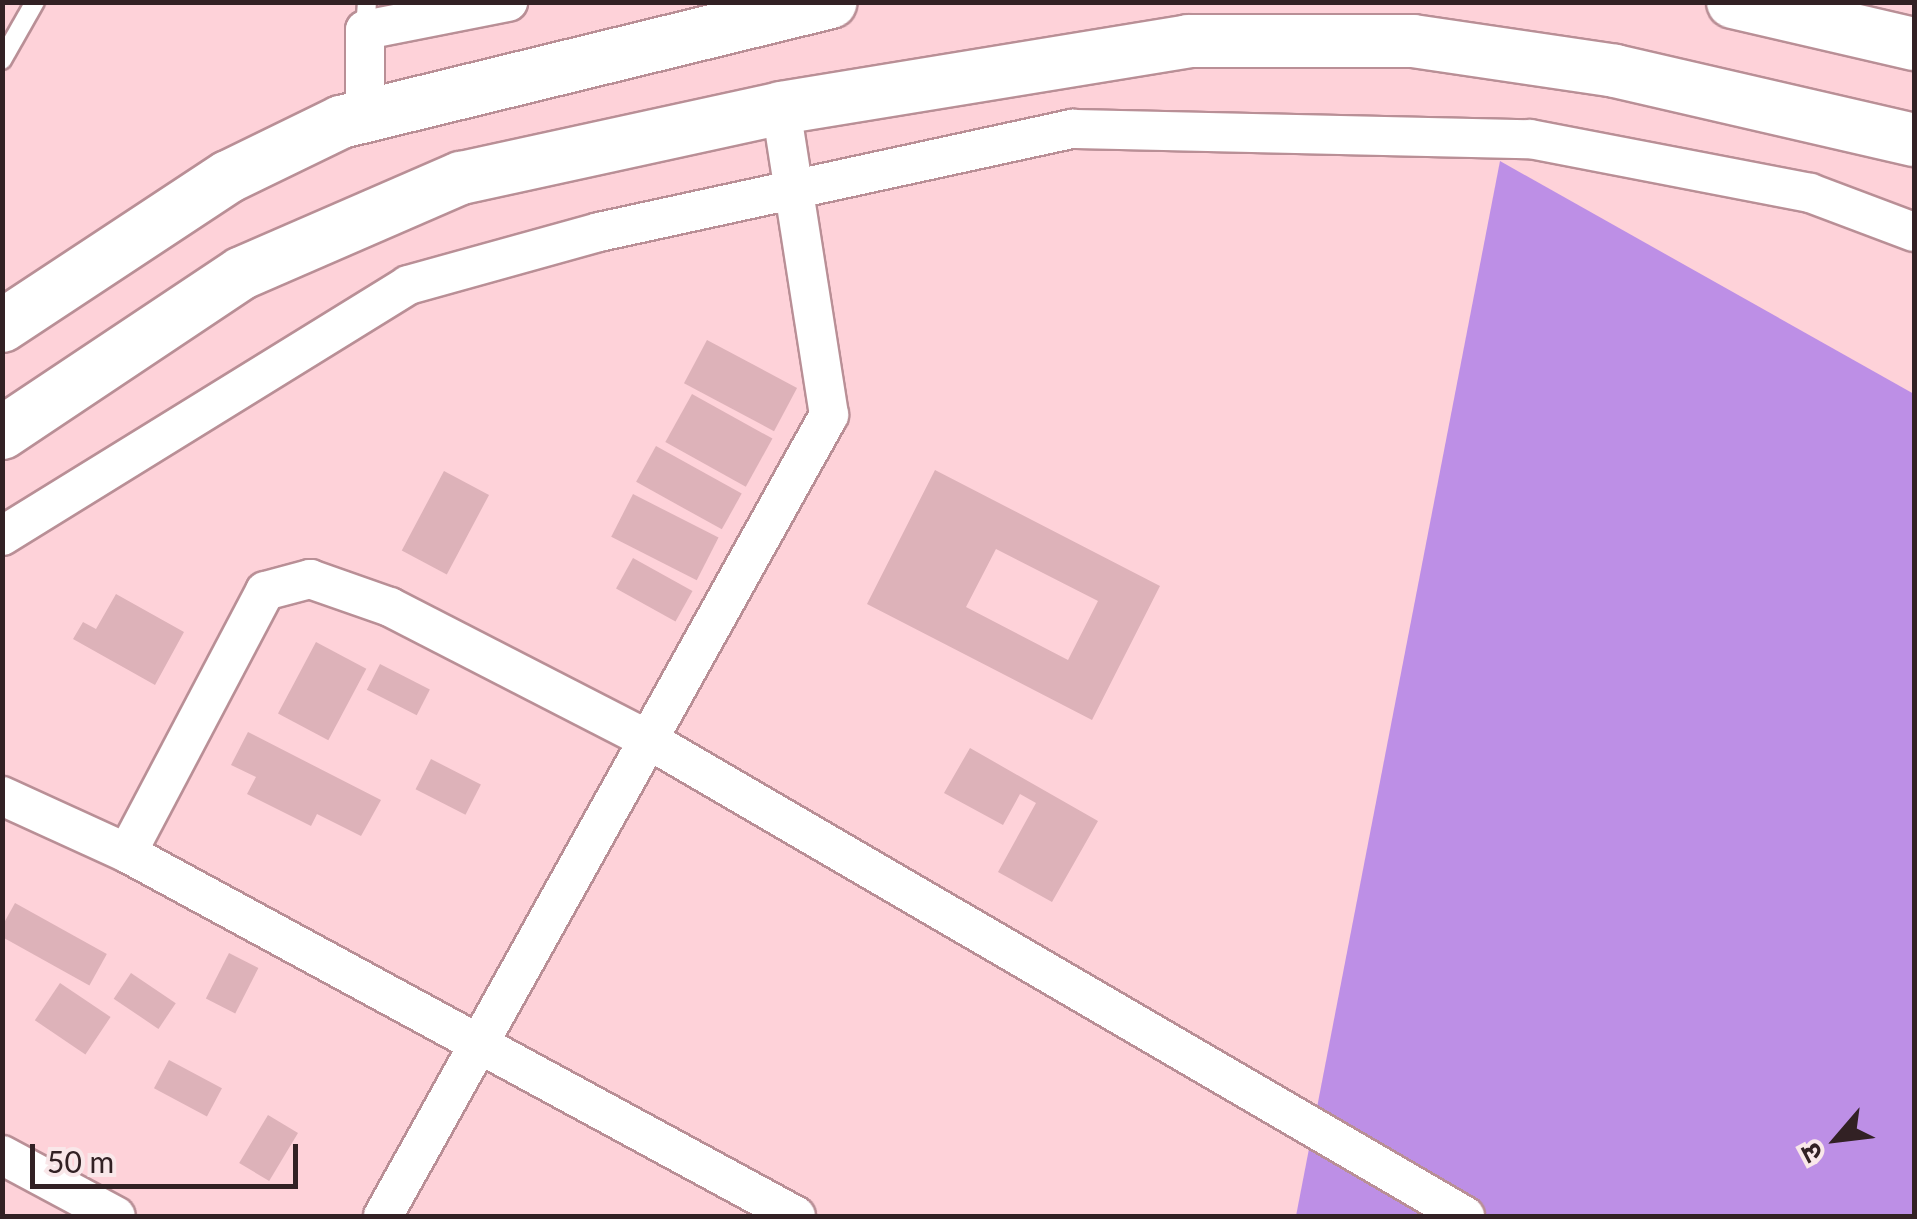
<!DOCTYPE html>
<meta charset="utf-8">
<style>
body{margin:0}
#map{position:relative;width:1917px;height:1219px;overflow:hidden;background:#fed2d9;font-family:Lato,"Noto Sans Devanagari",sans-serif}
div>[style]{position:absolute}
[style*='--x']{left:calc(var(--x)*1px);top:calc(var(--y)*1px);width:calc(var(--w)*1px);rotate:calc(var(--a)*1deg)}
.forest>*{inset:0;background:#bd8fe6}
.building>*{inset:0;background:#ddb2b9;transform-origin:0 0}
.roads{filter:drop-shadow(2px 0 #b98f96) drop-shadow(-2px 0 #b98f96) drop-shadow(0 2px #b98f96) drop-shadow(0 -2px #b98f96)}
.lane>*{height:18px;margin:-9px;padding:0 9px;transform-origin:9px;border-radius:9px;background:#fff}
.street>*{height:38px;margin:-19px;padding:0 19px;transform-origin:19px;border-radius:19px;background:#fff}
.secondary>*{height:52px;margin:-26px;padding:0 26px;transform-origin:26px;border-radius:26px;background:#fff}
span{translate:-50% -50%;white-space:nowrap;text-align:center;line-height:1.15;-webkit-text-stroke:8px #f9e7e9;paint-order:stroke}
.frame{position:absolute;inset:0;border:5px solid #322124;pointer-events:none}
.north{position:absolute;left:1787px;top:1089px;width:100px;height:100px;-webkit-text-stroke:8px #f9e7e9;paint-order:stroke;rotate:242deg;font-size:28px;font-weight:700;line-height:40px;text-align:center;color:#322124}
.north::after{content:'';display:block;margin:auto;width:35px;height:45px;background:#322124;clip-path:polygon(50% 0,100% 100%,50% 72%,0 100%)}
.scale{position:absolute;left:30px;top:1144px;width:268px;height:45px;box-sizing:border-box;border:5px solid #322124;border-top:0;padding-left:12px;font-size:30px;line-height:35px;white-space:nowrap;color:#322124;-webkit-text-stroke:8px #f9e7e9;paint-order:stroke}
</style>
<div id="map">
<div class="forest">
<div style="clip-path:polygon(1500px 161px,1914px 394px,1914px 1216px,1296px 1216px)"></div>
</div>
<div class="building">
<div style="left:707px;top:340px;width:102px;height:49px;rotate:28deg"></div>
<div style="left:692px;top:394px;width:92px;height:55px;rotate:29deg"></div>
<div style="left:656px;top:446px;width:98px;height:41px;rotate:29deg"></div>
<div style="clip-path:polygon(evenodd,935px 470px,1160px 586px,1092px 720px,867px 604px,935px 470px,996px 549px,1098px 601px,1068px 660px,966px 607px,996px 549px)"></div>
<div style="left:444px;top:471px;width:51px;height:90px;rotate:28deg"></div>
<div style="left:633px;top:494px;width:96px;height:48px;rotate:27deg"></div>
<div style="left:633px;top:558px;width:68px;height:35px;rotate:29deg"></div>
<div style="clip-path:polygon(116px 594px,184px 632px,155px 685px,73px 639px,83px 622px,96px 629px)"></div>
<div style="left:316px;top:642px;width:57px;height:81px;rotate:28deg"></div>
<div style="left:380px;top:664px;width:56px;height:29px;rotate:27deg"></div>
<div style="clip-path:polygon(248px 732px,381px 800px,361px 836px,317px 814px,311px 826px,247px 794px,256px 777px,231px 765px)"></div>
<div style="clip-path:polygon(970px 748px,1098px 821px,1052px 902px,998px 872px,1036px 803px,1020px 794px,1003px 825px,944px 793px)"></div>
<div style="left:431px;top:759px;width:56px;height:34px;rotate:27deg"></div>
<div style="left:15px;top:903px;width:105px;height:36px;rotate:29deg"></div>
<div style="left:229px;top:953px;width:33px;height:51px;rotate:27deg"></div>
<div style="left:131px;top:973px;width:54px;height:31px;rotate:34deg"></div>
<div style="left:60px;top:983px;width:61px;height:45px;rotate:34deg"></div>
<div style="left:169px;top:1060px;width:60px;height:32px;rotate:28deg"></div>
<div style="left:268px;top:1115px;width:35px;height:56px;rotate:31deg"></div>
</div>
<div class="roads">
<div class="lane">
<div style="--x:365;--y:30;--w:28;--a:-86"></div>
<div style="--x:2;--y:60;--w:67;--a:-60.4"></div>
</div>
<div class="street">
<div style="--x:365;--y:115;--w:85;--a:-90"></div>
<div style="--x:365;--y:30;--w:146;--a:-11.1"></div>
<div style="--x:2;--y:536;--w:477;--a:-31.7"></div>
<div style="--x:408;--y:285;--w:198;--a:-15.5"></div>
<div style="--x:599;--y:232;--w:485;--a:-12.3"></div>
<div style="--x:1073;--y:129;--w:457;--a:1.3"></div>
<div style="--x:1530;--y:139;--w:285;--a:10.9"></div>
<div style="--x:1810;--y:193;--w:111;--a:20.6"></div>
<div style="--x:2;--y:796;--w:137;--a:24.5"></div>
<div style="--x:127;--y:853;--w:761;--a:28.48"></div>
<div style="--x:127;--y:853;--w:296;--a:-62.2"></div>
<div style="--x:265;--y:591;--w:47;--a:-14.9"></div>
<div style="--x:310;--y:579;--w:85;--a:19.3"></div>
<div style="--x:390;--y:607;--w:289;--a:27.2"></div>
<div style="--x:647;--y:739;--w:947;--a:30.25"></div>
<div style="--x:2;--y:1155;--w:129;--a:28.2"></div>
<div style="--x:383;--y:1216;--w:917;--a:-60.89"></div>
<div style="--x:829;--y:415;--w:311;--a:-98.9"></div>
</div>
<div class="secondary">
<div style="--x:1733;--y:2;--w:186;--a:13.1"></div>
<div style="--x:2;--y:326;--w:271;--a:-33.4"></div>
<div style="--x:228;--y:177;--w:126;--a:-26"></div>
<div style="--x:341;--y:122;--w:504;--a:-13.76"></div>
<div style="--x:2;--y:433;--w:288;--a:-33.7"></div>
<div style="--x:242;--y:273;--w:239;--a:-23.5"></div>
<div style="--x:461;--y:178;--w:328;--a:-12.3"></div>
<div style="--x:781;--y:108;--w:412;--a:-9.3"></div>
<div style="--x:1188;--y:41;--w:225;--a:0"></div>
<div style="--x:1413;--y:41;--w:204;--a:8.4"></div>
<div style="--x:1615;--y:71;--w:307;--a:13"></div>
</div>
</div>
<div class="frame"></div>
<div class="north">उ</div>
<div class="scale">50 m</div>
</div>
